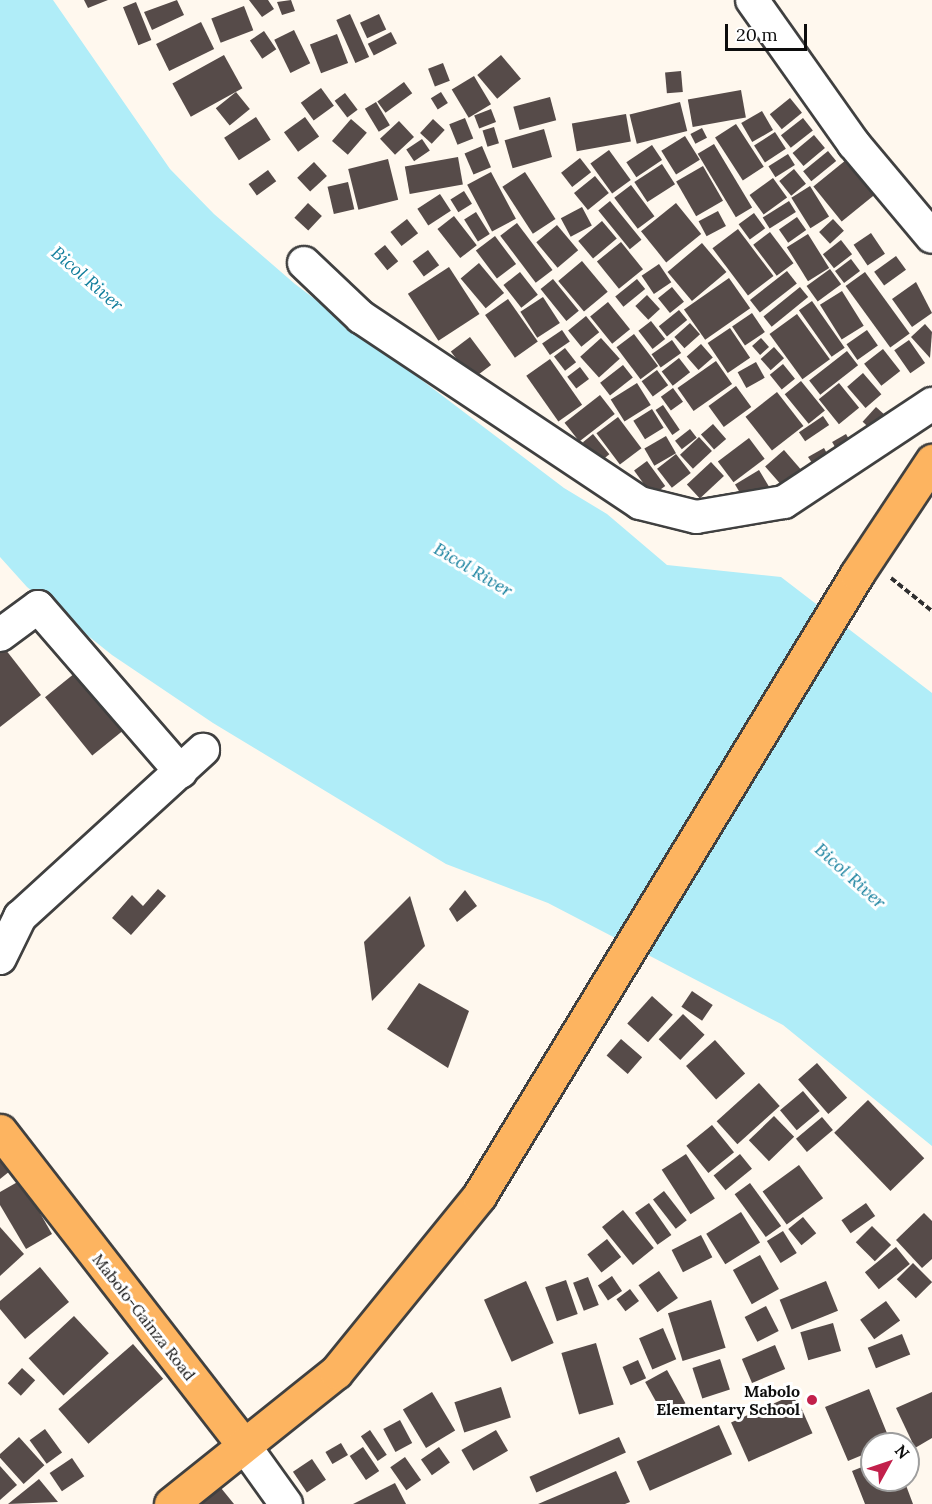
<!DOCTYPE html>
<style>
body{margin:0}
#map{position:relative;width:932px;height:1504px;overflow:hidden;background:#fff8ee;font-family:Lora,serif}
div>[style]{position:absolute}
[style*='--x']{left:calc(var(--x)*1px);top:calc(var(--y)*1px);width:calc(var(--w)*1px);rotate:calc(var(--a)*1deg)}
.water>*{inset:0;background:#b0edf8}
.building>*{inset:0;background:#564b49;transform-origin:0 0}
.path>*{height:4px;margin-top:-2px;transform-origin:0;background:repeating-linear-gradient(90deg,#2f2f2f 0 6px,transparent 0 9px)}
.roads{filter:drop-shadow(2px 0 #404040) drop-shadow(-2px 0 #404040) drop-shadow(0 2px #404040) drop-shadow(0 -2px #404040)}
.minor>*{height:32px;margin:-16px;padding:0 16px;transform-origin:16px;border-radius:16px;background:#fff}
.major>*{height:33px;margin:-16.5px;padding:0 16.5px;transform-origin:16.5px;border-radius:16.5px;background:#fdb460}
.dots>*{width:16px;height:16px;translate:-50% -50%;box-sizing:border-box;border:3px solid #fff;border-radius:50%}
span{translate:-50% -50%;white-space:nowrap;text-align:center;line-height:1.15;-webkit-text-stroke:6px #fff;paint-order:stroke}
.street-label{font-size:16px;color:#0d0d0d}
.poi-label{font-size:16px;color:#0d0d0d;font-weight:700}
.right{translate:-100% -50%;text-align:right}
.water-label{font-size:18px;color:#127e9c;font-style:italic}
.north{position:absolute;left:860px;top:1432px;width:60px;height:60px;box-sizing:border-box;background:#fff;border:2px solid #9e9e9e;border-radius:50%;rotate:50deg;font-size:16px;font-weight:700;line-height:24px;text-align:center;color:#0d0d0d}
.north::after{content:'';display:block;margin:auto;width:21px;height:27px;background:#c2204b;clip-path:polygon(50% 0,100% 100%,50% 72%,0 100%)}
.scale{position:absolute;left:725px;top:24px;width:82px;height:27px;box-sizing:border-box;border:3px solid #0d0d0d;border-top:0;padding-left:8px;font-size:18px;line-height:21px;white-space:nowrap;color:#0d0d0d;-webkit-text-stroke:4px #fff;paint-order:stroke}
</style>
<div id="map">
<div class="water">
<div style="clip-path:polygon(0 0,53px 0,170px 169px,214px 214px,295px 284px,564px 488px,607px 514px,667px 565px,781px 577px,932px 693px,932px 1146px,783px 1025px,548px 903px,446px 864px,213px 723px,112px 655px,27px 587px,0 557px)"></div>
</div>
<div class="building">
<div style="clip-path:polygon(84px 0,108px 0,88px 8px)"></div>
<div style="clip-path:polygon(177px 0,184px 15px,152px 30px,144px 12px)"></div>
<div style="clip-path:polygon(249px 0,268px 0,274px 9px,262px 17px)"></div>
<div style="clip-path:polygon(291px 0,295px 11px,282px 15px,277px 2px)"></div>
<div style="left:136px;top:2px;width:41px;height:14px;rotate:68deg"></div>
<div style="left:244px;top:6px;width:26px;height:35px;rotate:69deg"></div>
<div style="left:350px;top:14px;width:47px;height:15px;rotate:66deg"></div>
<div style="left:379px;top:14px;width:17px;height:21px;rotate:65deg"></div>
<div style="left:201px;top:22px;width:30px;height:50px;rotate:64deg"></div>
<div style="left:294px;top:30px;width:37px;height:22px;rotate:64deg"></div>
<div style="left:264px;top:31px;width:22px;height:17px;rotate:56deg"></div>
<div style="left:391px;top:32px;width:13px;height:26px;rotate:63deg"></div>
<div style="left:337px;top:34px;width:31px;height:29px;rotate:69deg"></div>
<div style="left:224px;top:55px;width:38px;height:59px;rotate:61deg"></div>
<div style="left:501px;top:55px;width:31px;height:31px;rotate:50deg"></div>
<div style="left:443px;top:63px;width:19px;height:16px;rotate:69deg"></div>
<div style="left:681px;top:71px;width:21px;height:16px;rotate:85deg"></div>
<div style="left:474px;top:76px;width:33px;height:26px;rotate:59deg"></div>
<div style="left:404px;top:82px;width:14px;height:33px;rotate:54deg"></div>
<div style="left:321px;top:88px;width:22px;height:25px;rotate:54deg"></div>
<div style="left:741px;top:90px;width:28px;height:54px;rotate:80deg"></div>
<div style="left:236px;top:92px;width:22px;height:26px;rotate:51deg"></div>
<div style="left:441px;top:92px;width:13px;height:12px;rotate:58deg"></div>
<div style="left:345px;top:93px;width:21px;height:13px;rotate:53deg"></div>
<div style="left:550px;top:97px;width:24px;height:38px;rotate:75deg"></div>
<div style="left:790px;top:98px;width:19px;height:26px;rotate:51deg"></div>
<div style="left:376px;top:102px;width:27px;height:13px;rotate:59deg"></div>
<div style="left:680px;top:102px;width:30px;height:52px;rotate:76deg"></div>
<div style="left:491px;top:109px;width:14px;height:18px;rotate:69deg"></div>
<div style="left:762px;top:111px;width:22px;height:24px;rotate:60deg"></div>
<div style="left:626px;top:114px;width:28px;height:55px;rotate:80deg"></div>
<div style="left:256px;top:117px;width:27px;height:38px;rotate:57deg"></div>
<div style="left:305px;top:117px;width:24px;height:26px;rotate:54deg"></div>
<div style="left:465px;top:118px;width:22px;height:17px;rotate:68deg"></div>
<div style="left:803px;top:118px;width:16px;height:28px;rotate:52deg"></div>
<div style="left:351px;top:119px;width:21px;height:29px;rotate:41deg"></div>
<div style="left:433px;top:119px;width:16px;height:19px;rotate:43deg"></div>
<div style="left:399px;top:121px;width:22px;height:26px;rotate:47deg"></div>
<div style="left:736px;top:124px;width:51px;height:25px;rotate:57deg"></div>
<div style="left:494px;top:127px;width:17px;height:12px;rotate:73deg"></div>
<div style="left:702px;top:128px;width:11px;height:13px;rotate:63deg"></div>
<div style="left:544px;top:129px;width:29px;height:41px;rotate:74deg"></div>
<div style="left:775px;top:132px;width:20px;height:25px;rotate:57deg"></div>
<div style="left:814px;top:135px;width:17px;height:28px;rotate:50deg"></div>
<div style="left:685px;top:136px;width:28px;height:28px;rotate:58deg"></div>
<div style="left:422px;top:139px;width:14px;height:19px;rotate:56deg"></div>
<div style="left:714px;top:144px;width:74px;height:19px;rotate:59deg"></div>
<div style="left:652px;top:145px;width:18px;height:31px;rotate:56deg"></div>
<div style="left:482px;top:146px;width:23px;height:19px;rotate:67deg"></div>
<div style="left:609px;top:150px;width:37px;height:23px;rotate:54deg"></div>
<div style="left:828px;top:151px;width:13px;height:32px;rotate:51deg"></div>
<div style="left:788px;top:154px;width:13px;height:23px;rotate:58deg"></div>
<div style="left:458px;top:157px;width:28px;height:54px;rotate:80deg"></div>
<div style="left:580px;top:158px;width:18px;height:24px;rotate:52deg"></div>
<div style="left:388px;top:159px;width:42px;height:41px;rotate:76deg"></div>
<div style="left:846px;top:160px;width:45px;height:42px;rotate:51deg"></div>
<div style="left:314px;top:162px;width:19px;height:23px;rotate:47deg"></div>
<div style="left:662px;top:164px;width:24px;height:33px;rotate:57deg"></div>
<div style="left:703px;top:166px;width:40px;height:31px;rotate:60deg"></div>
<div style="left:794px;top:169px;width:19px;height:19px;rotate:51deg"></div>
<div style="left:268px;top:170px;width:14px;height:24px;rotate:54deg"></div>
<div style="left:491px;top:172px;width:53px;height:27px;rotate:62deg"></div>
<div style="left:525px;top:172px;width:56px;height:27px;rotate:57deg"></div>
<div style="left:595px;top:176px;width:22px;height:27px;rotate:51deg"></div>
<div style="left:773px;top:178px;width:24px;height:29px;rotate:54deg"></div>
<div style="left:348px;top:182px;width:28px;height:21px;rotate:77deg"></div>
<div style="left:631px;top:185px;width:39px;height:21px;rotate:53deg"></div>
<div style="left:810px;top:186px;width:36px;height:22px;rotate:58deg"></div>
<div style="left:464px;top:191px;width:15px;height:16px;rotate:58deg"></div>
<div style="left:440px;top:194px;width:20px;height:27px;rotate:57deg"></div>
<div style="left:610px;top:201px;width:50px;height:15px;rotate:51deg"></div>
<div style="left:789px;top:201px;width:13px;height:31px;rotate:58deg"></div>
<div style="left:308px;top:203px;width:19px;height:20px;rotate:43deg"></div>
<div style="left:676px;top:203px;width:40px;height:45px;rotate:51deg"></div>
<div style="left:582px;top:207px;width:21px;height:24px;rotate:62deg"></div>
<div style="left:718px;top:211px;width:17px;height:22px;rotate:62deg"></div>
<div style="left:476px;top:212px;width:26px;height:14px;rotate:58deg"></div>
<div style="left:754px;top:213px;width:19px;height:19px;rotate:54deg"></div>
<div style="left:454px;top:216px;width:37px;height:21px;rotate:52deg"></div>
<div style="left:797px;top:217px;width:16px;height:22px;rotate:55deg"></div>
<div style="left:407px;top:219px;width:18px;height:21px;rotate:52deg"></div>
<div style="left:833px;top:219px;width:16px;height:19px;rotate:47deg"></div>
<div style="left:602px;top:221px;width:23px;height:31px;rotate:50deg"></div>
<div style="left:517px;top:223px;width:59px;height:21px;rotate:53deg"></div>
<div style="left:557px;top:225px;width:33px;height:27px;rotate:50deg"></div>
<div style="left:738px;top:229px;width:59px;height:32px;rotate:53deg"></div>
<div style="left:770px;top:232px;width:39px;height:21px;rotate:53deg"></div>
<div style="left:871px;top:233px;width:25px;height:21px;rotate:56deg"></div>
<div style="left:808px;top:234px;width:40px;height:25px;rotate:58deg"></div>
<div style="left:495px;top:236px;width:35px;height:24px;rotate:53deg"></div>
<div style="left:841px;top:240px;width:18px;height:23px;rotate:52deg"></div>
<div style="left:621px;top:242px;width:35px;height:31px;rotate:51deg"></div>
<div style="left:702px;top:243px;width:38px;height:45px;rotate:50deg"></div>
<div style="left:385px;top:245px;width:21px;height:14px;rotate:51deg"></div>
<div style="left:428px;top:250px;width:19px;height:19px;rotate:54deg"></div>
<div style="left:896px;top:256px;width:17px;height:27px;rotate:54deg"></div>
<div style="left:851px;top:259px;width:15px;height:20px;rotate:53deg"></div>
<div style="left:582px;top:261px;width:40px;height:31px;rotate:50deg"></div>
<div style="left:479px;top:263px;width:39px;height:24px;rotate:50deg"></div>
<div style="left:659px;top:264px;width:22px;height:21px;rotate:56deg"></div>
<div style="left:449px;top:267px;width:56px;height:49px;rotate:57deg"></div>
<div style="left:830px;top:269px;width:19px;height:29px;rotate:54deg"></div>
<div style="left:787px;top:271px;width:16px;height:47px;rotate:52deg"></div>
<div style="left:520px;top:272px;width:29px;height:21px;rotate:52deg"></div>
<div style="left:865px;top:272px;width:76px;height:24px;rotate:54deg"></div>
<div style="left:729px;top:278px;width:37px;height:55px;rotate:55deg"></div>
<div style="left:553px;top:279px;width:41px;height:16px;rotate:51deg"></div>
<div style="left:637px;top:279px;width:13px;height:28px;rotate:51deg"></div>
<div style="clip-path:polygon(916px 282px,932px 313px,912px 327px,892px 299px)"></div>
<div style="left:672px;top:287px;width:19px;height:18px;rotate:51deg"></div>
<div style="left:800px;top:287px;width:13px;height:47px;rotate:51deg"></div>
<div style="left:842px;top:291px;width:41px;height:26px;rotate:58deg"></div>
<div style="left:647px;top:295px;width:19px;height:16px;rotate:47deg"></div>
<div style="left:543px;top:297px;width:31px;height:27px;rotate:57deg"></div>
<div style="left:508px;top:299px;width:52px;height:28px;rotate:55deg"></div>
<div style="left:812px;top:301px;width:57px;height:16px;rotate:55deg"></div>
<div style="left:608px;top:302px;width:35px;height:23px;rotate:51deg"></div>
<div style="left:679px;top:310px;width:13px;height:26px;rotate:51deg"></div>
<div style="left:752px;top:313px;width:23px;height:24px;rotate:56deg"></div>
<div style="left:797px;top:314px;width:56px;height:34px;rotate:54deg"></div>
<div style="left:586px;top:316px;width:21px;height:23px;rotate:51deg"></div>
<div style="left:651px;top:321px;width:23px;height:16px;rotate:52deg"></div>
<div style="left:690px;top:323px;width:15px;height:21px;rotate:48deg"></div>
<div style="clip-path:polygon(925px 324px,932px 332px,930px 358px,911px 337px)"></div>
<div style="left:730px;top:328px;width:36px;height:27px;rotate:56deg"></div>
<div style="left:562px;top:330px;width:14px;height:24px;rotate:56deg"></div>
<div style="left:867px;top:330px;width:19px;height:25px;rotate:55deg"></div>
<div style="left:634px;top:334px;width:40px;height:22px;rotate:53deg"></div>
<div style="left:470px;top:337px;width:35px;height:24px;rotate:53deg"></div>
<div style="left:601px;top:338px;width:28px;height:28px;rotate:48deg"></div>
<div style="left:761px;top:338px;width:12px;height:12px;rotate:48deg"></div>
<div style="left:672px;top:340px;width:16px;height:25px;rotate:55deg"></div>
<div style="left:909px;top:340px;width:28px;height:18px;rotate:55deg"></div>
<div style="left:701px;top:344px;width:18px;height:19px;rotate:49deg"></div>
<div style="left:774px;top:347px;width:15px;height:18px;rotate:48deg"></div>
<div style="left:565px;top:348px;width:18px;height:14px;rotate:52deg"></div>
<div style="left:883px;top:349px;width:28px;height:24px;rotate:52deg"></div>
<div style="left:847px;top:351px;width:18px;height:48px;rotate:52deg"></div>
<div style="left:679px;top:358px;width:18px;height:22px;rotate:52deg"></div>
<div style="left:550px;top:359px;width:56px;height:29px;rotate:55deg"></div>
<div style="left:716px;top:361px;width:28px;height:47px;rotate:55deg"></div>
<div style="left:756px;top:362px;width:18px;height:21px;rotate:61deg"></div>
<div style="left:783px;top:364px;width:19px;height:17px;rotate:51deg"></div>
<div style="left:623px;top:365px;width:16px;height:29px;rotate:52deg"></div>
<div style="left:580px;top:367px;width:15px;height:16px;rotate:53deg"></div>
<div style="left:657px;top:370px;width:19px;height:19px;rotate:54deg"></div>
<div style="left:863px;top:373px;width:28px;height:21px;rotate:49deg"></div>
<div style="left:801px;top:381px;width:38px;height:21px;rotate:51deg"></div>
<div style="left:637px;top:383px;width:26px;height:31px;rotate:58deg"></div>
<div style="left:839px;top:383px;width:32px;height:26px;rotate:51deg"></div>
<div style="left:736px;top:386px;width:26px;height:34px;rotate:54deg"></div>
<div style="left:673px;top:388px;width:17px;height:15px;rotate:54deg"></div>
<div style="left:777px;top:392px;width:43px;height:40px;rotate:52deg"></div>
<div style="left:600px;top:395px;width:24px;height:45px;rotate:52deg"></div>
<div style="left:663px;top:405px;width:30px;height:9px;rotate:56deg"></div>
<div style="left:876px;top:407px;width:15px;height:20px;rotate:42deg"></div>
<div style="left:652px;top:409px;width:22px;height:22px;rotate:58deg"></div>
<div style="left:823px;top:416px;width:11px;height:29px;rotate:56deg"></div>
<div style="left:618px;top:417px;width:39px;height:27px;rotate:53deg"></div>
<div style="left:713px;top:424px;width:20px;height:16px;rotate:49deg"></div>
<div style="left:690px;top:429px;width:11px;height:19px;rotate:52deg"></div>
<div style="left:593px;top:434px;width:26px;height:13px;rotate:51deg"></div>
<div style="left:846px;top:434px;width:8px;height:16px;rotate:60deg"></div>
<div style="left:666px;top:436px;width:20px;height:25px;rotate:60deg"></div>
<div style="left:699px;top:437px;width:19px;height:26px;rotate:47deg"></div>
<div style="left:749px;top:438px;width:26px;height:39px;rotate:53deg"></div>
<div style="clip-path:polygon(824px 448px,831px 461px,817px 470px,808px 457px)"></div>
<div style="left:784px;top:450px;width:35px;height:25px;rotate:49deg"></div>
<div style="left:676px;top:454px;width:24px;height:24px;rotate:52deg"></div>
<div style="left:647px;top:461px;width:31px;height:16px;rotate:54deg"></div>
<div style="left:711px;top:462px;width:19px;height:33px;rotate:47deg"></div>
<div style="left:759px;top:470px;width:21px;height:28px;rotate:59deg"></div>
<div style="clip-path:polygon(2px 645px,41px 695px,0 727px,0 646px)"></div>
<div style="left:80px;top:669px;width:75px;height:45px;rotate:51deg"></div>
<div style="clip-path:polygon(158px 889px,166px 896px,131px 935px,112px 918px,132px 895px,143px 906px)"></div>
<div style="clip-path:polygon(465px 890px,477px 906px,457px 922px,449px 909px)"></div>
<div style="clip-path:polygon(410px 896px,425px 946px,372px 1001px,364px 942px)"></div>
<div style="clip-path:polygon(419px 983px,469px 1011px,448px 1068px,387px 1029px)"></div>
<div style="left:692px;top:991px;width:25px;height:19px;rotate:34deg"></div>
<div style="left:652px;top:996px;width:28px;height:37px;rotate:42deg"></div>
<div style="left:683px;top:1014px;width:30px;height:35px;rotate:44deg"></div>
<div style="left:621px;top:1039px;width:28px;height:22px;rotate:41deg"></div>
<div style="left:715px;top:1040px;width:45px;height:39px;rotate:48deg"></div>
<div style="left:817px;top:1063px;width:46px;height:25px;rotate:49deg"></div>
<div style="left:759px;top:1083px;width:31px;height:57px;rotate:48deg"></div>
<div style="left:803px;top:1091px;width:26px;height:30px;rotate:50deg"></div>
<div style="left:868px;top:1100px;width:81px;height:47px;rotate:46deg"></div>
<div style="left:774px;top:1116px;width:29px;height:35px;rotate:46deg"></div>
<div style="left:822px;top:1117px;width:17px;height:34px;rotate:50deg"></div>
<div style="left:712px;top:1125px;width:35px;height:33px;rotate:51deg"></div>
<div style="clip-path:polygon(0 1148px,15px 1167px,0 1179px)"></div>
<div style="left:686px;top:1154px;width:53px;height:29px;rotate:57deg"></div>
<div style="left:740px;top:1154px;width:19px;height:34px;rotate:51deg"></div>
<div style="left:799px;top:1165px;width:41px;height:45px;rotate:54deg"></div>
<div style="clip-path:polygon(21px 1180px,52px 1234px,26px 1249px,0 1205px,0 1192px)"></div>
<div style="left:750px;top:1183px;width:53px;height:19px;rotate:54deg"></div>
<div style="left:664px;top:1191px;width:37px;height:14px;rotate:52deg"></div>
<div style="left:649px;top:1203px;width:39px;height:17px;rotate:55deg"></div>
<div style="left:866px;top:1203px;width:16px;height:30px;rotate:55deg"></div>
<div style="left:623px;top:1210px;width:49px;height:27px;rotate:51deg"></div>
<div style="left:741px;top:1212px;width:36px;height:41px;rotate:58deg"></div>
<div style="clip-path:polygon(924px 1213px,932px 1221px,932px 1259px,922px 1268px,896px 1240px)"></div>
<div style="left:803px;top:1217px;width:21px;height:19px;rotate:51deg"></div>
<div style="left:872px;top:1226px;width:27px;height:23px;rotate:45deg"></div>
<div style="clip-path:polygon(0 1227px,24px 1254px,0 1276px)"></div>
<div style="left:783px;top:1231px;width:26px;height:19px;rotate:58deg"></div>
<div style="left:701px;top:1235px;width:25px;height:33px;rotate:63deg"></div>
<div style="left:607px;top:1239px;width:23px;height:25px;rotate:52deg"></div>
<div style="left:896px;top:1247px;width:22px;height:40px;rotate:51deg"></div>
<div style="left:760px;top:1255px;width:39px;height:31px;rotate:61deg"></div>
<div style="left:913px;top:1263px;width:27px;height:23px;rotate:45deg"></div>
<div style="clip-path:polygon(40px 1267px,69px 1302px,25px 1339px,0 1309px,0 1301px)"></div>
<div style="left:659px;top:1271px;width:33px;height:25px;rotate:55deg"></div>
<div style="left:612px;top:1276px;width:18px;height:17px;rotate:56deg"></div>
<div style="left:588px;top:1277px;width:30px;height:16px;rotate:69deg"></div>
<div style="left:566px;top:1280px;width:36px;height:22px;rotate:71deg"></div>
<div style="left:526px;top:1281px;width:68px;height:46px;rotate:66deg"></div>
<div style="left:826px;top:1281px;width:32px;height:50px;rotate:68deg"></div>
<div style="left:630px;top:1289px;width:15px;height:17px;rotate:53deg"></div>
<div style="left:711px;top:1300px;width:50px;height:45px;rotate:73deg"></div>
<div style="left:886px;top:1301px;width:24px;height:32px;rotate:54deg"></div>
<div style="left:766px;top:1306px;width:28px;height:24px;rotate:63deg"></div>
<div style="left:74px;top:1316px;width:51px;height:62px;rotate:47deg"></div>
<div style="left:833px;top:1323px;width:29px;height:34px;rotate:74deg"></div>
<div style="left:663px;top:1328px;width:34px;height:26px;rotate:67deg"></div>
<div style="left:902px;top:1334px;width:22px;height:37px;rotate:68deg"></div>
<div style="left:596px;top:1343px;width:64px;height:36px;rotate:74deg"></div>
<div style="left:133px;top:1344px;width:46px;height:99px;rotate:49deg"></div>
<div style="left:775px;top:1345px;width:26px;height:36px;rotate:67deg"></div>
<div style="left:720px;top:1359px;width:32px;height:29px;rotate:72deg"></div>
<div style="left:638px;top:1360px;width:20px;height:17px;rotate:66deg"></div>
<div style="left:22px;top:1368px;width:18px;height:21px;rotate:43deg"></div>
<div style="left:667px;top:1370px;width:38px;height:25px;rotate:61deg"></div>
<div style="left:501px;top:1387px;width:32px;height:49px;rotate:72deg"></div>
<div style="clip-path:polygon(869px 1389px,891px 1443px,872px 1444px,872px 1451px,848px 1461px,825px 1407px)"></div>
<div style="left:432px;top:1392px;width:45px;height:34px;rotate:59deg"></div>
<div style="clip-path:polygon(932px 1392px,932px 1438px,915px 1448px,896px 1408px)"></div>
<div style="left:795px;top:1394px;width:43px;height:70px;rotate:66deg"></div>
<div style="left:400px;top:1420px;width:26px;height:19px;rotate:62deg"></div>
<div style="left:719px;top:1425px;width:32px;height:90px;rotate:66deg"></div>
<div style="left:45px;top:1429px;width:29px;height:19px;rotate:54deg"></div>
<div style="left:370px;top:1430px;width:30px;height:11px;rotate:56deg"></div>
<div style="left:496px;top:1430px;width:24px;height:40px;rotate:60deg"></div>
<div style="left:19px;top:1437px;width:38px;height:28px;rotate:48deg"></div>
<div style="left:619px;top:1437px;width:17px;height:98px;rotate:66deg"></div>
<div style="left:341px;top:1443px;width:14px;height:18px;rotate:60deg"></div>
<div style="left:363px;top:1447px;width:29px;height:16px;rotate:56deg"></div>
<div style="left:439px;top:1447px;width:19px;height:22px;rotate:55deg"></div>
<div style="left:405px;top:1457px;width:28px;height:18px;rotate:55deg"></div>
<div style="left:72px;top:1458px;width:22px;height:27px;rotate:56deg"></div>
<div style="left:312px;top:1459px;width:25px;height:23px;rotate:56deg"></div>
<div style="clip-path:polygon(872px 1463px,872px 1480px,904px 1480px,913px 1504px,865px 1504px,852px 1471px)"></div>
<div style="clip-path:polygon(0 1466px,17px 1485px,0 1500px)"></div>
<div style="clip-path:polygon(616px 1471px,630px 1502px,625px 1504px,538px 1504px)"></div>
<div style="clip-path:polygon(39px 1479px,58px 1502px,8px 1504px)"></div>
<div style="clip-path:polygon(395px 1483px,406px 1504px,353px 1504px)"></div>
<div style="clip-path:polygon(221px 1488px,234px 1504px,201px 1504px)"></div>
</div>
<div class="path">
<div style="--x:891;--y:578;--w:53;--a:38.8"></div>
</div>
<div class="roads">
<div class="minor">
<div style="--x:752;--y:0;--w:176;--a:54.7"></div>
<div style="--x:854;--y:144;--w:121;--a:50"></div>
<div style="--x:304;--y:263;--w:79;--a:43.5"></div>
<div style="--x:361;--y:317;--w:335;--a:33.7"></div>
<div style="--x:640;--y:503;--w:58;--a:14"></div>
<div style="--x:696;--y:517;--w:89;--a:-9.7"></div>
<div style="--x:784;--y:502;--w:178;--a:-33.5"></div>
<div style="--x:0;--y:635;--w:47;--a:-36.4"></div>
<div style="--x:38;--y:607;--w:218;--a:49.1"></div>
<div style="--x:0;--y:958;--w:46;--a:-64"></div>
<div style="--x:20;--y:917;--w:248;--a:-42.4"></div>
<div style="--x:243;--y:1444;--w:74;--a:54.4"></div>
</div>
<div class="major">
<div style="--x:0;--y:1131;--w:396;--a:52.2"></div>
<div style="--x:171;--y:1504;--w:211;--a:-38.7"></div>
<div style="--x:336;--y:1372;--w:227;--a:-50.9"></div>
<div style="--x:479;--y:1196;--w:728;--a:-58.71"></div>
<div style="--x:857;--y:574;--w:136;--a:-56.4"></div>
</div>
</div>
<div class="dots">
<div style="left:812px;top:1400px;background:#c2204b"></div>
</div>
<div class="street-label">
<span style="left:144px;top:1317px;rotate:52deg">Mabolo-Gainza Road</span>
</div>
<div class="poi-label">
<span class="right" style="left:800px;top:1400px">Mabolo<br>Elementary School</span>
</div>
<div class="water-label">
<span style="left:87px;top:279px;rotate:41deg">Bicol River</span>
<span style="left:473px;top:570px;rotate:31deg">Bicol River</span>
<span style="left:850px;top:876px;rotate:42deg">Bicol River</span>
</div>
<div class="north">N</div>
<div class="scale">20 m</div>
</div>
